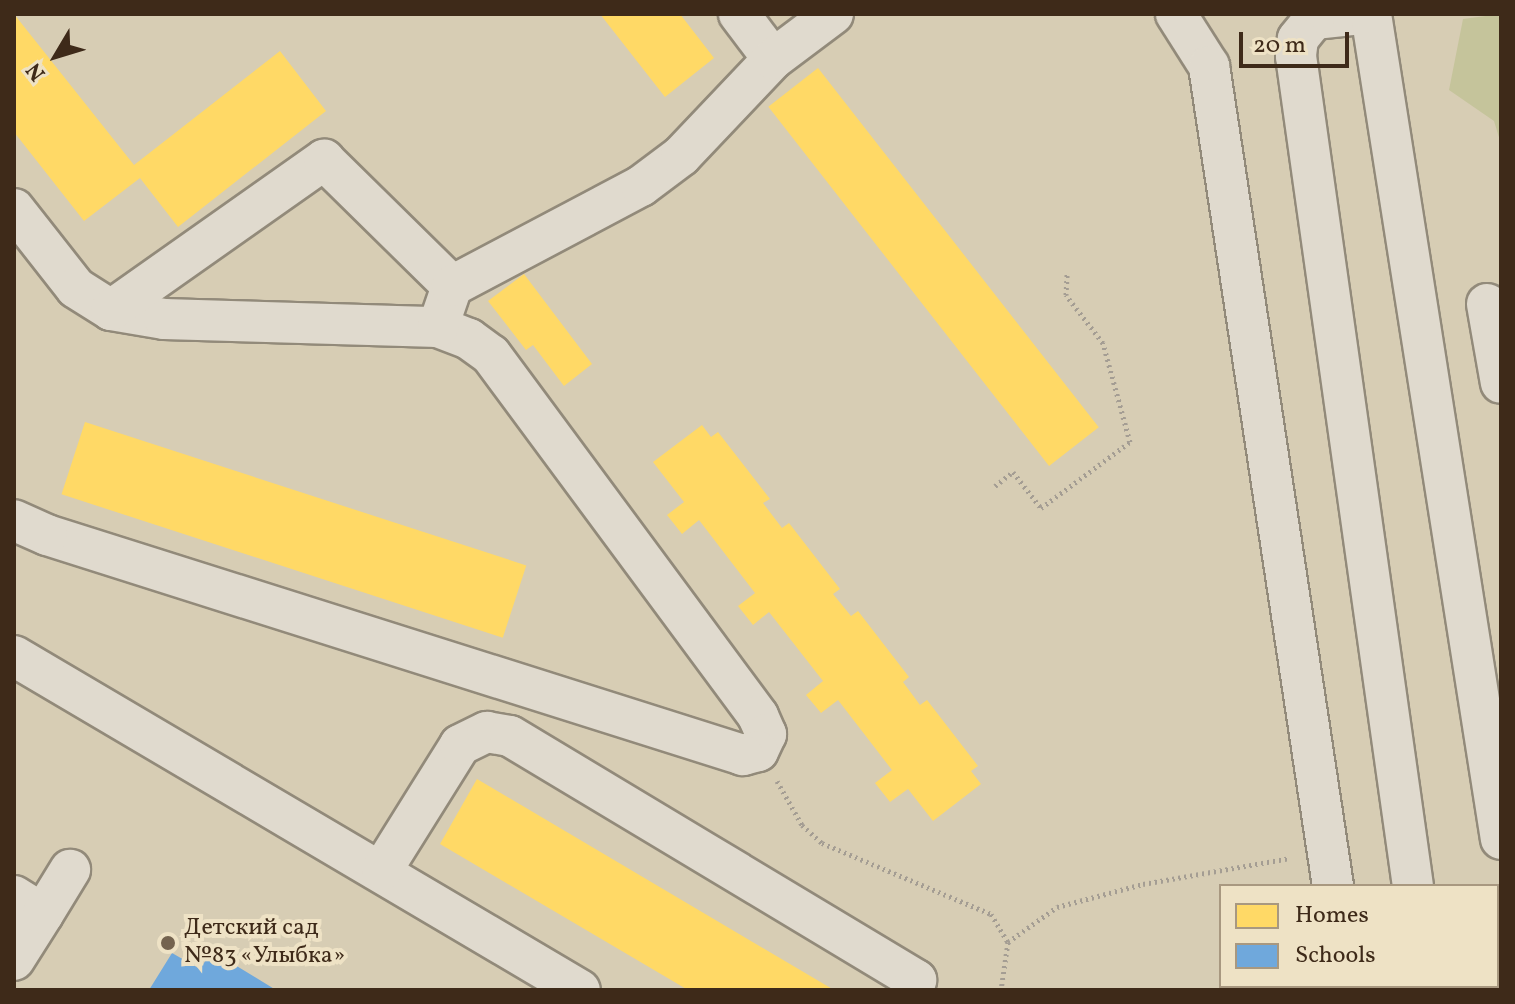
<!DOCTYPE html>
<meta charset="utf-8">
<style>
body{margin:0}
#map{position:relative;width:1515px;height:1004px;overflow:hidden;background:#d7cdb4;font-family:Vollkorn,serif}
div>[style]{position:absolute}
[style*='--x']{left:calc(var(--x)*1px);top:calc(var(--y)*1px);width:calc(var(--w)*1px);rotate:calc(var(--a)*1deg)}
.green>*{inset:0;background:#c5c49b}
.homes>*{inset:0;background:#ffd966;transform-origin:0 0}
.schools>*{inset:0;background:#6fa8dc}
.path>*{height:5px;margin-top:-2.5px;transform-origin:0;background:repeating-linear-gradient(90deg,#a49d93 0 2px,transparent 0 6px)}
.roads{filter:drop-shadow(2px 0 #928a7a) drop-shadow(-2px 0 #928a7a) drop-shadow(0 2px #928a7a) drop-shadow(0 -2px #928a7a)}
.minor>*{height:40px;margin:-20px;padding:0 20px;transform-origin:20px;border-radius:20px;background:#e0dace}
.dots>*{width:22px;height:22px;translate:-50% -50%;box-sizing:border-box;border:4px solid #eee2c5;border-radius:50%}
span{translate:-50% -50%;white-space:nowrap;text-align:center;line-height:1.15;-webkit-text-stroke:8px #eee2c5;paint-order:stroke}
.poi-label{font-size:24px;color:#3e2a19}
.left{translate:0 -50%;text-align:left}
.frame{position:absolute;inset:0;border:16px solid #3e2a19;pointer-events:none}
.legend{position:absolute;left:1219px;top:884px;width:280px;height:104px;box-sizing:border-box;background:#eee2c5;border:2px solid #a89880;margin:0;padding:10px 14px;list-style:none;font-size:24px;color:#3e2a19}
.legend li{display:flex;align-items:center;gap:16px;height:40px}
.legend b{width:40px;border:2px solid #a89880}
.north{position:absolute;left:16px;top:16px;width:80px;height:80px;-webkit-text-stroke:6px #eee2c5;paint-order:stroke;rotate:232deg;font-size:22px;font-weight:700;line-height:32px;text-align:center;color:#3e2a19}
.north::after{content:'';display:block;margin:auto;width:28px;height:36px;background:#3e2a19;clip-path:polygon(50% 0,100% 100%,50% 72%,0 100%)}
.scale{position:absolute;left:1239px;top:32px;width:110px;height:36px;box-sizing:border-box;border:4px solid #3e2a19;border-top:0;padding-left:10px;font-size:24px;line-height:28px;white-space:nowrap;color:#3e2a19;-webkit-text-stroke:6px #eee2c5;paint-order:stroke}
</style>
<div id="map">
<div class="green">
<div style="clip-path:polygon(1501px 14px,1501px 144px,1494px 121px,1449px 90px,1463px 19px)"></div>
</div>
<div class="homes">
<div style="clip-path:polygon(14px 14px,134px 165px,280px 51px,326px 111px,178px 227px,140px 178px,84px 221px,14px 132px)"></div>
<div style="clip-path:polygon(600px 14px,680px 14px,714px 58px,665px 97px)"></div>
<div style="left:818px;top:68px;width:456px;height:63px;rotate:52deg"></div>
<div style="clip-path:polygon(524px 274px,592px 364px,564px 386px,533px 345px,526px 350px,488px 301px)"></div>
<div style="left:85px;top:422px;width:464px;height:76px;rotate:18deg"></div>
<div style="clip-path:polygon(702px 425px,711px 437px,718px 432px,770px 499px,763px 503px,782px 528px,789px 523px,840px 589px,833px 594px,851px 616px,858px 611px,909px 677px,903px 682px,920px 705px,927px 700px,978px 766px,971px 771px,981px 784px,933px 821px,908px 789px,890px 802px,875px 783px,892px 770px,838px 700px,821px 713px,806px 695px,823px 681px,769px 612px,753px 625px,738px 606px,755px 593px,699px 520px,682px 534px,667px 515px,684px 502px,653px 462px)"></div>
<div style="clip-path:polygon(477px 779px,834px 990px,688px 990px,440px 844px)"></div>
</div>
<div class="schools">
<div style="clip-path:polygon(212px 951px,276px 990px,149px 990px,172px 953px,200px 969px)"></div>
</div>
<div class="path">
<div style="--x:995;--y:486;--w:23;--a:-38"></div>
<div style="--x:1013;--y:472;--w:46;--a:52.1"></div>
<div style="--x:1041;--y:508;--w:111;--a:-36.6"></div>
<div style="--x:1130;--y:442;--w:103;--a:-105.3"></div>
<div style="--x:1103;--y:343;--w:61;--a:-127.6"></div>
<div style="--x:1066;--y:295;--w:21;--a:-87"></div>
<div style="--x:777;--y:781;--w:51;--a:60.4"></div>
<div style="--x:802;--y:825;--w:27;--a:42"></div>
<div style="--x:822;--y:843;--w:183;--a:22.8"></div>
<div style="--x:991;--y:914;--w:33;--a:59"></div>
<div style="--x:1008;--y:942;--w:49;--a:98.3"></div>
<div style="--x:1008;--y:942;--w:60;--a:-35.5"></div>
<div style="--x:1057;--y:907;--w:89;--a:-15"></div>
<div style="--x:1143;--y:884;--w:149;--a:-10"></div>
</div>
<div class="roads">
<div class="minor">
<div style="--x:739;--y:14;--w:56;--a:52.9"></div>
<div style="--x:1176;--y:14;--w:62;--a:57.6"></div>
<div style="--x:1209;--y:66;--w:829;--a:81.4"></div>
<div style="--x:1361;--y:14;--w:47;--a:173.9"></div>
<div style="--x:1314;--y:19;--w:26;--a:129"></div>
<div style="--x:1298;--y:39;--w:17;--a:97"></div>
<div style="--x:1296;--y:56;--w:838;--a:81.98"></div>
<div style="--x:1371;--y:14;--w:835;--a:81.05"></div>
<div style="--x:14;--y:209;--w:100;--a:51.9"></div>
<div style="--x:76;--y:288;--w:41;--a:32.2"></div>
<div style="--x:111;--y:310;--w:54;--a:9.6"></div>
<div style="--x:164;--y:319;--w:274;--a:1.7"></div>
<div style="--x:438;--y:327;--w:33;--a:21"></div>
<div style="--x:469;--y:339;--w:27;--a:36"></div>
<div style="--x:491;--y:355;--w:449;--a:53.5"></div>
<div style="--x:758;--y:716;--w:20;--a:66"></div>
<div style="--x:766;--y:734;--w:19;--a:115"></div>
<div style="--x:758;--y:751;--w:16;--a:165"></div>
<div style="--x:743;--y:755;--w:730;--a:-162.46"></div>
<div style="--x:47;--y:535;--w:36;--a:-156"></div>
<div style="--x:1487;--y:304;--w:80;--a:80"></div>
<div style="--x:111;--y:310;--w:261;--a:-35.2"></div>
<div style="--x:324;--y:160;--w:180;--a:44.5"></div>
<div style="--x:438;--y:327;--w:43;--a:-71.1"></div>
<div style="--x:452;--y:286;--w:214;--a:-27.9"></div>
<div style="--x:641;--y:186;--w:50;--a:-36.9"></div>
<div style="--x:681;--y:156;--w:134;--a:-46.5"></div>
<div style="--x:773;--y:59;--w:75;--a:-36.9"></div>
<div style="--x:14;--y:656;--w:657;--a:30.55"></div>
<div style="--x:382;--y:870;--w:147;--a:-58"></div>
<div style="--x:460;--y:745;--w:30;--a:-26"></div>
<div style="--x:487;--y:732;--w:23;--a:10"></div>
<div style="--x:510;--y:736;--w:474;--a:31"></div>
<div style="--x:916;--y:980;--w:11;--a:117"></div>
<div style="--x:14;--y:896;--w:34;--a:32"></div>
<div style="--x:43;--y:914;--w:54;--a:122.2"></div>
<div style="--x:43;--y:914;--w:52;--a:-58.5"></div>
<div style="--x:1342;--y:986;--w:4;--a:90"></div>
<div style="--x:1422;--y:986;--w:4;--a:90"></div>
</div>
</div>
<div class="dots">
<div style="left:168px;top:943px;background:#74634f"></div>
</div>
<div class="poi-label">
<span class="left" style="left:184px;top:943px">Детский сад<br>№83 «Улыбка»</span>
</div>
<div class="frame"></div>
<ul class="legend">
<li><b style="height:22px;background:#ffd966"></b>Homes</li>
<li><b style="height:22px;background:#6fa8dc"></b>Schools</li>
</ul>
<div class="north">N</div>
<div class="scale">20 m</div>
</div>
